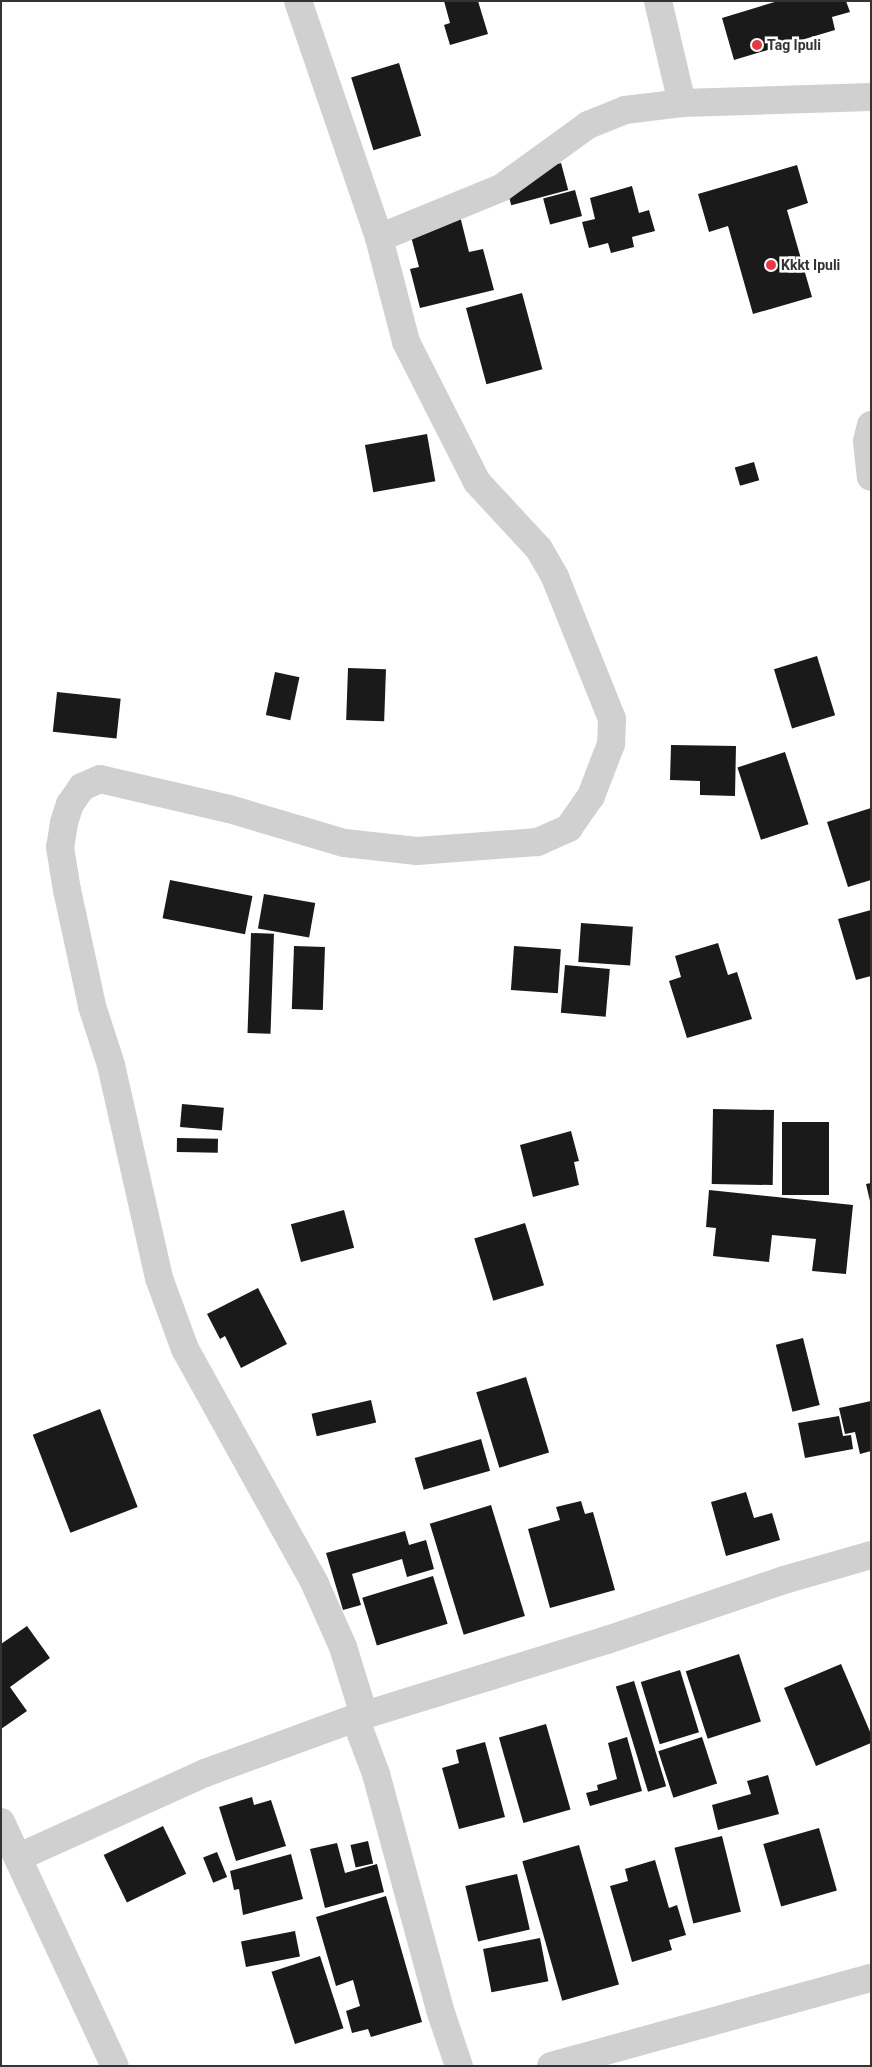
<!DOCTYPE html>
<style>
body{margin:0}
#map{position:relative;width:872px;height:2067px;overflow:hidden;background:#fff;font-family:Roboto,sans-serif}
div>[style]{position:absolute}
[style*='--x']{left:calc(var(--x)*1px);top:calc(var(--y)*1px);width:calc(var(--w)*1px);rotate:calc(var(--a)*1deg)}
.building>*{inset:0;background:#1a1a1a;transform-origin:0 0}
.minor>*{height:28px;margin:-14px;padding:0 14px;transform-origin:14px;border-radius:14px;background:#d0d0d0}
.dots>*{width:14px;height:14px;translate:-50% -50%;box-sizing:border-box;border:2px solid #fff;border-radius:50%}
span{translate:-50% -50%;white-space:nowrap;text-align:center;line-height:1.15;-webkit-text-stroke:5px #fff;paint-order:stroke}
.poi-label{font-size:14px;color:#333;font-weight:700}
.left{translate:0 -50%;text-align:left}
.frame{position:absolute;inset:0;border:2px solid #333;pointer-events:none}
</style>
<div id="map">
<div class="building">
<div style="clip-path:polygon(444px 1px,478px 1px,488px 34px,450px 45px,444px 25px,450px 23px)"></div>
<div style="clip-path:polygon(778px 1px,846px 1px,850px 12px,832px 17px,835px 30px,734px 60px,722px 18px)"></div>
<div style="left:399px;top:63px;width:76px;height:50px;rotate:73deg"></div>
<div style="left:561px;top:163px;width:28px;height:59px;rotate:75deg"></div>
<div style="clip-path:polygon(797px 165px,808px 203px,787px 210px,812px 297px,753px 314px,728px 226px,709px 232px,698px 194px)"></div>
<div style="clip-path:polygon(632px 186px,639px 213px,649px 210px,655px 231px,632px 237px,634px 247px,611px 253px,608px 243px,589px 248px,582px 222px,595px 219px,590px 198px)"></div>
<div style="left:575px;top:190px;width:27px;height:33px;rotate:75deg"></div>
<div style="clip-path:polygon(459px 212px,469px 252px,483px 249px,494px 290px,420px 308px,410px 269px,419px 267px,408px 225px)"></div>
<div style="left:522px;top:293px;width:79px;height:58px;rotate:75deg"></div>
<div style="left:427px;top:434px;width:48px;height:63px;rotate:80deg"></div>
<div style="left:754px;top:462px;width:19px;height:20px;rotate:74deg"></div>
<div style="left:817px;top:656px;width:62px;height:45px;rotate:73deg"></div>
<div style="left:348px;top:668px;width:38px;height:52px;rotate:2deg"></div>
<div style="left:275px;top:672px;width:25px;height:44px;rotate:12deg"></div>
<div style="left:57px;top:692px;width:64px;height:40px;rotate:6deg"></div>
<div style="clip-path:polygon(671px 745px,736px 746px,735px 796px,700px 795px,700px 781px,670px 780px)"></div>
<div style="left:785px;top:752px;width:76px;height:50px;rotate:72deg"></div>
<div style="clip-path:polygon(871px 808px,871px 880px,848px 887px,827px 822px)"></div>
<div style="left:170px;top:880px;width:84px;height:39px;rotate:11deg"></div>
<div style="left:264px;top:894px;width:52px;height:35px;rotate:10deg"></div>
<div style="clip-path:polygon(871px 910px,871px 976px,856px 980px,838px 919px)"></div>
<div style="left:581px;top:923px;width:52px;height:39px;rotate:4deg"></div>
<div style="left:251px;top:933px;width:23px;height:100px;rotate:2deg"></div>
<div style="clip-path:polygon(718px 943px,728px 975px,737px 972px,752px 1019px,687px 1038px,669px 981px,681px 977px,675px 956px)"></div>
<div style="left:294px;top:946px;width:31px;height:63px;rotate:2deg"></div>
<div style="left:514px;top:946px;width:47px;height:44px;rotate:4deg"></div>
<div style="left:565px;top:965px;width:45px;height:48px;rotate:5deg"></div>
<div style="left:182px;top:1104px;width:42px;height:23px;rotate:5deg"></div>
<div style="left:713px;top:1109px;width:61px;height:75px;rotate:1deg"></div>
<div style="left:782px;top:1122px;width:47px;height:73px"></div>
<div style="clip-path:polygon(571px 1131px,579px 1161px,574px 1162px,579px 1185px,533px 1197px,520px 1145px)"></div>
<div style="left:177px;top:1138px;width:41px;height:14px;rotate:1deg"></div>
<div style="clip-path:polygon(871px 1183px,871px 1201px,870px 1201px,866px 1184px)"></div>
<div style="clip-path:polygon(709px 1190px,853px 1205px,846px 1274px,812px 1271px,816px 1239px,772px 1235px,769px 1262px,713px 1256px,716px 1228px,706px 1227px)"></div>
<div style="left:344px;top:1210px;width:39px;height:55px;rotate:75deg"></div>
<div style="left:525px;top:1223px;width:65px;height:53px;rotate:73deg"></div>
<div style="clip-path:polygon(258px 1288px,287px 1344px,241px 1368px,225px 1336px,220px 1339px,207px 1314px)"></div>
<div style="left:803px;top:1338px;width:69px;height:28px;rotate:76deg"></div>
<div style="left:526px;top:1377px;width:79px;height:52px;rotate:73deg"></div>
<div style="left:371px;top:1400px;width:23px;height:61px;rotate:77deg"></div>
<div style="clip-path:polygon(871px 1401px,871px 1451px,860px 1454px,855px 1432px,845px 1434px,839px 1408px)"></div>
<div style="left:100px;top:1409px;width:105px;height:72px;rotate:69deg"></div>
<div style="clip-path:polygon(839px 1416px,843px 1436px,851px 1435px,853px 1449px,805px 1458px,798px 1423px)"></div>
<div style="left:481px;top:1439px;width:33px;height:69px;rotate:74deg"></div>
<div style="clip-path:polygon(746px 1492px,754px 1518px,772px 1513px,780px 1540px,726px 1556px,711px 1502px)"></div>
<div style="clip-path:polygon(581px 1501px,585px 1514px,593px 1512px,615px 1590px,550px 1608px,528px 1529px,560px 1520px,556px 1507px)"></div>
<div style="left:491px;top:1505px;width:116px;height:64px;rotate:73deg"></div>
<div style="clip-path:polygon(405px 1531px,409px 1545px,426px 1540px,434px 1569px,407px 1577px,402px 1559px,352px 1574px,361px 1605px,343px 1610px,326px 1553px)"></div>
<div style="left:433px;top:1576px;width:50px;height:74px;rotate:73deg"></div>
<div style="clip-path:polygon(27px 1626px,50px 1658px,10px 1687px,27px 1711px,1px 1729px,1px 1644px)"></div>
<div style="left:739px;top:1654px;width:71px;height:56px;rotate:72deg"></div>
<div style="clip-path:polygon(841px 1664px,871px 1734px,871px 1743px,816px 1766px,784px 1688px)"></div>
<div style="left:680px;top:1670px;width:65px;height:41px;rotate:73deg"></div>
<div style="left:634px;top:1681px;width:110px;height:19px;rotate:73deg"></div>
<div style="left:546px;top:1724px;width:89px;height:49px;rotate:74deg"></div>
<div style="clip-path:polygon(627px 1737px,642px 1791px,590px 1806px,586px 1793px,598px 1790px,597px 1785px,617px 1779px,608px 1743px)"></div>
<div style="left:702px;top:1737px;width:49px;height:46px;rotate:72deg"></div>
<div style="clip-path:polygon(485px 1742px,505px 1817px,459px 1829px,442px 1768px,459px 1763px,456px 1750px)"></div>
<div style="clip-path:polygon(768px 1775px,779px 1814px,718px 1830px,712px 1805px,751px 1794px,747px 1781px)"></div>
<div style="clip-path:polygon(252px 1797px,254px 1805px,271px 1800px,286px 1846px,236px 1861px,219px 1807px)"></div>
<div style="left:163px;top:1826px;width:53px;height:66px;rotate:64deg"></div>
<div style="left:819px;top:1828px;width:65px;height:58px;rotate:74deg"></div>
<div style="left:722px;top:1836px;width:78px;height:49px;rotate:76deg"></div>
<div style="left:368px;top:1841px;width:23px;height:18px;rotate:77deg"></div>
<div style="clip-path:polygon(337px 1843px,345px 1873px,377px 1864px,384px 1892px,325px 1908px,310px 1849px)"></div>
<div style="left:579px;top:1845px;width:145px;height:59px;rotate:74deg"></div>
<div style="left:217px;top:1852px;width:27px;height:15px;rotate:68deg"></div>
<div style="clip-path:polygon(291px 1854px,303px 1899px,243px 1915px,239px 1889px,234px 1890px,230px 1871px)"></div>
<div style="clip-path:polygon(655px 1860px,669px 1908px,677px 1905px,686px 1935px,669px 1940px,672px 1950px,632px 1962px,610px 1886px,628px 1881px,625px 1869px)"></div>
<div style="left:517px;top:1874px;width:57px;height:53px;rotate:77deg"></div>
<div style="clip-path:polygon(386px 1896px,422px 2022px,371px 2037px,368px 2029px,352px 2033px,346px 2011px,360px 2006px,353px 1980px,336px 1986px,316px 1917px)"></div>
<div style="left:295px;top:1931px;width:26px;height:55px;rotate:79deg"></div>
<div style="left:540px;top:1938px;width:44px;height:58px;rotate:79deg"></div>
<div style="left:320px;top:1956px;width:76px;height:51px;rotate:72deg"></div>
</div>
<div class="minor">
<div style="--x:298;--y:1;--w:250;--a:71.1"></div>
<div style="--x:379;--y:238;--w:107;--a:75.4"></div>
<div style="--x:406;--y:342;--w:157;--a:63.1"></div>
<div style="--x:477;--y:482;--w:91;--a:47.2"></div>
<div style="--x:539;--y:549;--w:32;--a:60"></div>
<div style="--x:555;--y:577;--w:153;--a:68.1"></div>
<div style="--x:612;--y:719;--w:25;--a:92"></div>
<div style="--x:611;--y:744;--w:56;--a:111"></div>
<div style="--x:591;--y:796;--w:39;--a:125"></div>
<div style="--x:569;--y:828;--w:35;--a:156"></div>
<div style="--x:537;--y:842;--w:120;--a:175.7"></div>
<div style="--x:417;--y:851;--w:73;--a:-173.7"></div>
<div style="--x:344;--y:843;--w:120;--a:-163.5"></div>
<div style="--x:229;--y:809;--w:132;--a:-166.9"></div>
<div style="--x:100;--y:779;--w:20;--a:156"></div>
<div style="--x:82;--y:787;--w:21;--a:125"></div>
<div style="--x:70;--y:804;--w:20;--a:108"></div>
<div style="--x:64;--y:823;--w:24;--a:99"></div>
<div style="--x:60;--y:847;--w:44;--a:80.8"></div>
<div style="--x:67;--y:890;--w:119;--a:77.8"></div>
<div style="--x:92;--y:1006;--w:62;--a:72.1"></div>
<div style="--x:111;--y:1065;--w:218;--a:77.3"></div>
<div style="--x:159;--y:1278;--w:76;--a:69.9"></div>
<div style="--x:185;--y:1349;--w:269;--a:61"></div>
<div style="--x:315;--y:1584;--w:69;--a:66"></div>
<div style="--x:343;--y:1647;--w:71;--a:72.8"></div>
<div style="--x:658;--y:1;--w:105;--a:76.8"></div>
<div style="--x:379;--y:238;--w:132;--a:-22.3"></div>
<div style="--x:501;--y:188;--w:107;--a:-35.9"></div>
<div style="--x:588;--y:125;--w:40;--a:-22"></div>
<div style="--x:625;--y:110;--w:57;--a:-7"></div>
<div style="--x:682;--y:103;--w:189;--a:-1.8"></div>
<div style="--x:871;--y:425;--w:16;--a:104"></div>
<div style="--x:867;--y:441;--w:36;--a:84"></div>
<div style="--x:355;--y:1718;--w:60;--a:69.4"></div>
<div style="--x:376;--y:1774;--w:245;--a:74.8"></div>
<div style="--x:440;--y:2010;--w:59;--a:71.3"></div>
<div style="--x:1;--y:1822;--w:269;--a:65"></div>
<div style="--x:19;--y:1857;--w:204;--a:-24.3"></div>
<div style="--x:205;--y:1773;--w:160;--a:-20.1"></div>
<div style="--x:355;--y:1718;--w:264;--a:-17.2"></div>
<div style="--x:607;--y:1640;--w:187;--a:-18.7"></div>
<div style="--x:784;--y:1580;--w:91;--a:-16"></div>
<div style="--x:551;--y:2066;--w:332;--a:-15.4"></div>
</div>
<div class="dots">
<div style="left:757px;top:45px;background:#e63946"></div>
<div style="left:771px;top:265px;background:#e63946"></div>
</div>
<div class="poi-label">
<span class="left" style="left:767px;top:45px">Tag Ipuli</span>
<span class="left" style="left:781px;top:265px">Kkkt Ipuli</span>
</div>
<div class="frame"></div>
</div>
